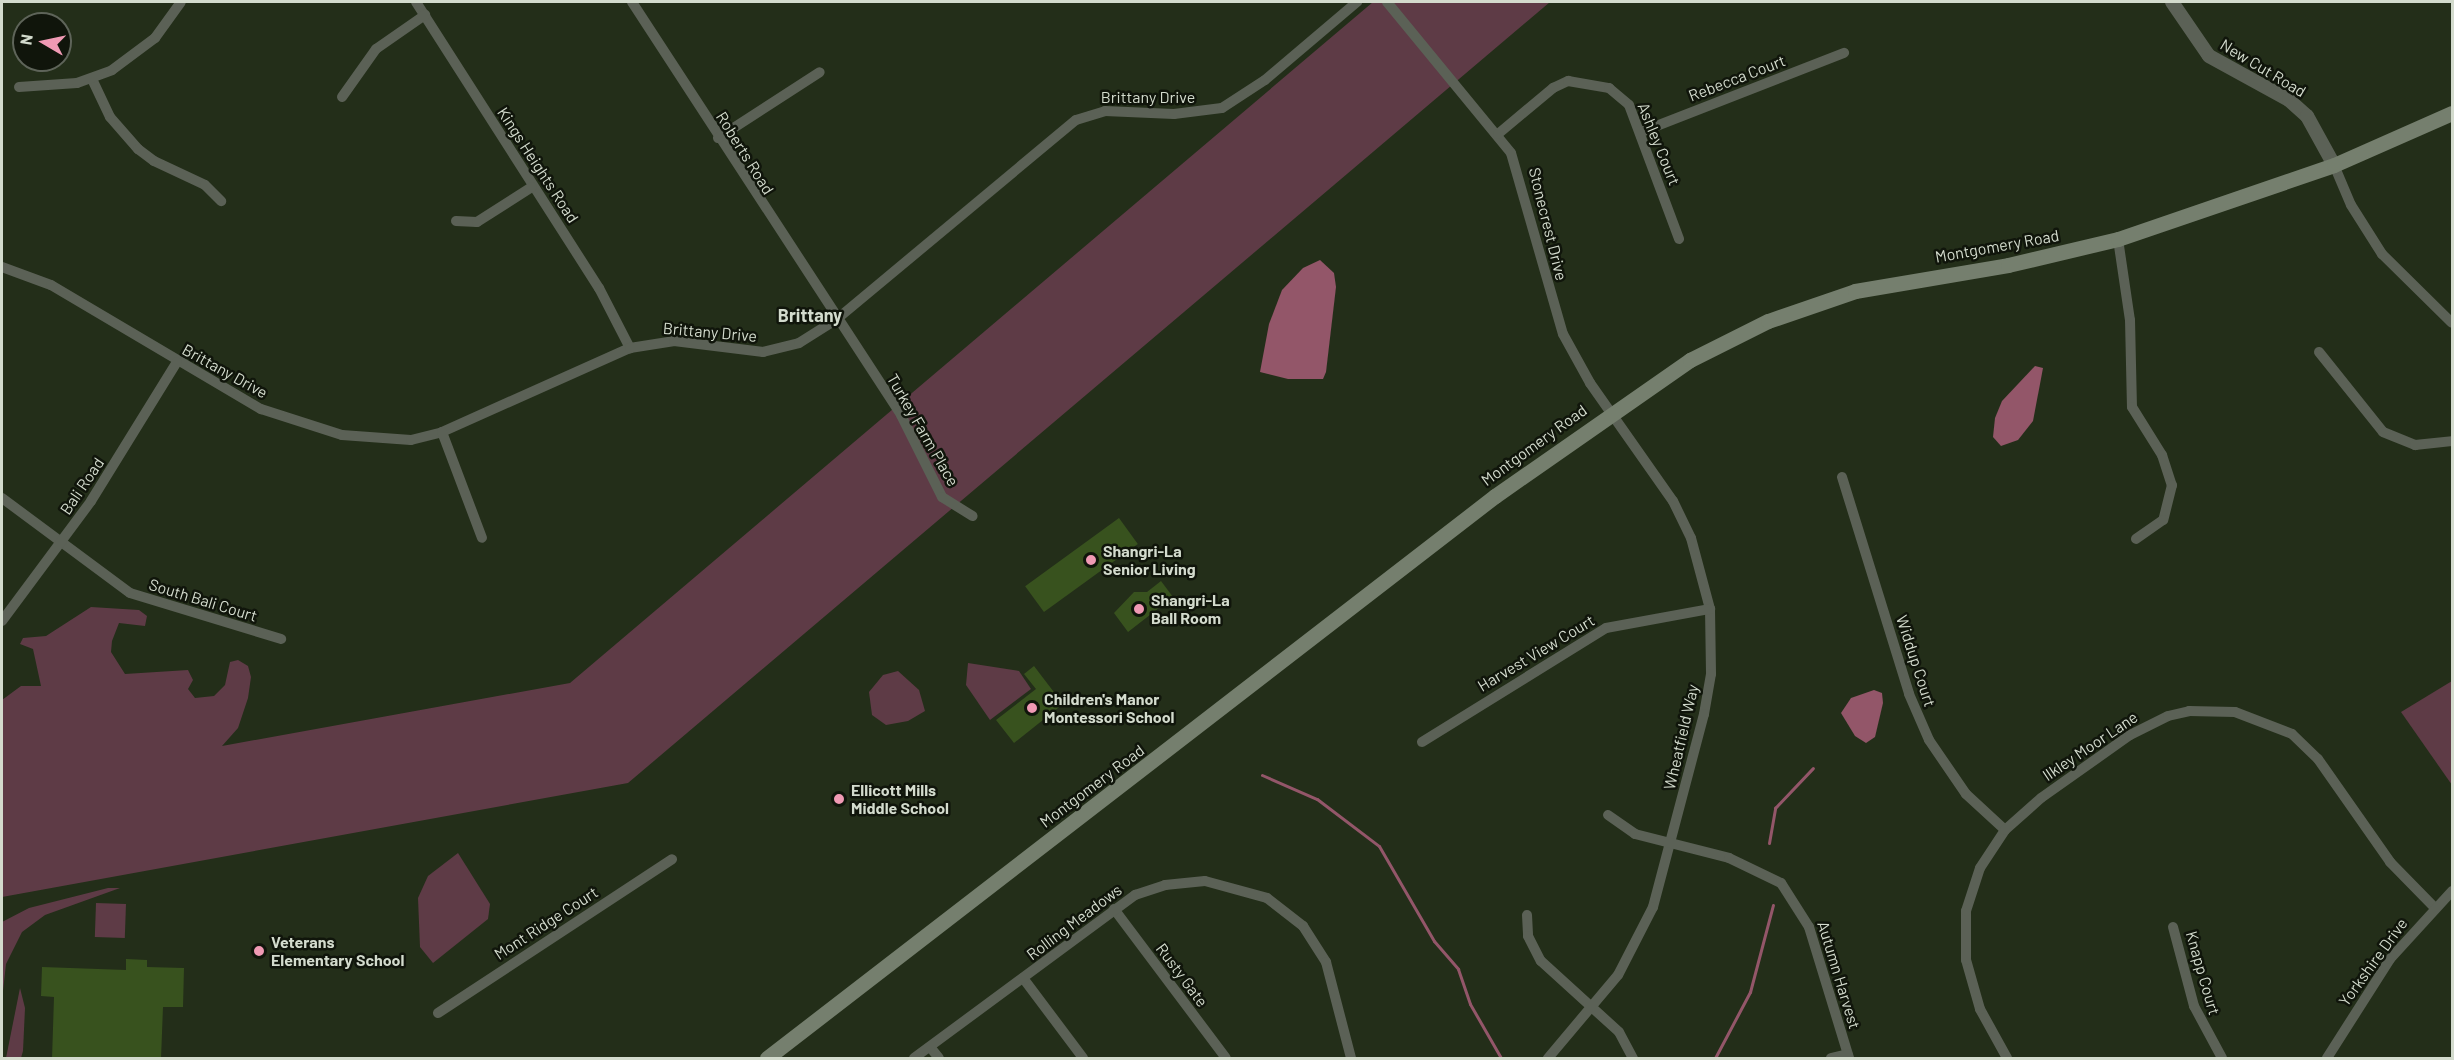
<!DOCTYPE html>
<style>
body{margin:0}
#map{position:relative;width:2454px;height:1060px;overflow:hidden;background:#232e19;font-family:Barlow,sans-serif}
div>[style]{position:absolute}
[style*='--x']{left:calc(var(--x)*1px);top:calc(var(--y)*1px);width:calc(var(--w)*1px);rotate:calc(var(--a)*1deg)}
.green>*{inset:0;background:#5e3b46;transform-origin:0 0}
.water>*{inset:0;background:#935669}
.stream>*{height:3px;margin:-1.5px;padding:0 1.5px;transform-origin:1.5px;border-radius:1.5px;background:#935669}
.building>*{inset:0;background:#38521e;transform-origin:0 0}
.minor>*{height:10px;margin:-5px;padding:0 5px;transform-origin:5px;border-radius:5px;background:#5b6156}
.tertiary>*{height:14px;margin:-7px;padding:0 7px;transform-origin:7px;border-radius:7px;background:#5b6156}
.secondary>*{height:15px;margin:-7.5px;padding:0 7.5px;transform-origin:7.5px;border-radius:7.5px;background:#757f6e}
.dots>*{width:16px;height:16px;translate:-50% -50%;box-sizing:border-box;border:3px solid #10150b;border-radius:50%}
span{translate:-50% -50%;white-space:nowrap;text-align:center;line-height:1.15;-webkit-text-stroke:5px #10150b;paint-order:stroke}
.street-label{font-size:16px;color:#d3dbcd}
.poi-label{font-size:16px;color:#d3dbcd;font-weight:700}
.left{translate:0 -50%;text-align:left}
.neighbourhood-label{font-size:18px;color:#d3dbcd;font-weight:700}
.frame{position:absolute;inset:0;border:3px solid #d3dbcd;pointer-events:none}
.north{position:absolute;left:12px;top:12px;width:60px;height:60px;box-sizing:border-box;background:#10150b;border:2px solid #5e6459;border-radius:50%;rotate:279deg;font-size:16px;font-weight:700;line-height:24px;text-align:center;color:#d3dbcd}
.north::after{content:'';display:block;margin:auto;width:21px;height:27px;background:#f09ab4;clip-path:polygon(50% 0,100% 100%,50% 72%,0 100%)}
</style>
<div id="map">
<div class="green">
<div style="clip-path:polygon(1373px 2px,1550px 2px,628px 783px,2px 897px,2px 700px,21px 686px,41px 686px,33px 649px,20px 644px,23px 638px,46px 636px,91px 607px,139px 610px,147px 616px,145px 626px,119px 623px,112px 641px,111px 652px,125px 674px,188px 670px,193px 680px,188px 689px,195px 698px,214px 696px,225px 685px,230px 662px,238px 660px,248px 666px,251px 677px,248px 698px,238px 728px,222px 746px,570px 683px)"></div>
<div style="clip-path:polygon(968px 663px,1019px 671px,1031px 689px,990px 720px,966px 685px)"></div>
<div style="clip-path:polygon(898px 671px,919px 690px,925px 711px,908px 721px,886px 725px,872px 715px,869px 692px,883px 675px)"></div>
<div style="clip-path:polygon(2452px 681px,2452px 785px,2401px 712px)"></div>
<div style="clip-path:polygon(458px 853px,490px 904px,488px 919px,433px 963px,420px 947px,418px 898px,428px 876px)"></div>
<div style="clip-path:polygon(108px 888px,120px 888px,45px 915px,22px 932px,6px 964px,2px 1000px,2px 922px,29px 908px)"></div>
<div style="left:96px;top:903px;width:30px;height:34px;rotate:2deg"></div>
<div style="clip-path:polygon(20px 988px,25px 1008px,23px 1051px,21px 1058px,6px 1058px)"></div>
</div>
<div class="water">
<div style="clip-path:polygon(1320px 260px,1334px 273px,1336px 287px,1326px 372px,1323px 379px,1288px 379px,1260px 372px,1269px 324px,1282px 290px,1303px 268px)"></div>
<div style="clip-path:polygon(2035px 366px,2043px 368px,2033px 421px,2018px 440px,2001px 446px,1993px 437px,1995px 418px,2002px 401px)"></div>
<div style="clip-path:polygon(1874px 690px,1882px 693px,1883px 703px,1875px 737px,1866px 743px,1855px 736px,1841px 713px,1851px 698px)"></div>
</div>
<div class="stream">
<div style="--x:1262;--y:775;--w:60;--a:23.6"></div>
<div style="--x:1317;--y:799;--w:78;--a:37.2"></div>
<div style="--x:1379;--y:846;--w:110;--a:59.9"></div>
<div style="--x:1434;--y:941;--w:37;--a:49"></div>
<div style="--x:1458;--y:969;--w:37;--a:71"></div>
<div style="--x:1470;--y:1004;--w:62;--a:60.1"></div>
<div style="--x:1769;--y:843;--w:36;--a:-80"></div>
<div style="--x:1775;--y:808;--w:55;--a:-46.5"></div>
<div style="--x:1715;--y:1058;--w:75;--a:-62.1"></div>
<div style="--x:1750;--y:992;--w:90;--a:-75.2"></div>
</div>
<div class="building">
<div style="left:1119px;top:518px;width:32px;height:116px;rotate:54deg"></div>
<div style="clip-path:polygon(1161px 581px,1173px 597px,1128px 632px,1114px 613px,1134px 592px,1147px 592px)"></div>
<div style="clip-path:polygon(1034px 666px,1063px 704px,1014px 743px,996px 720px,1036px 689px,1024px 674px)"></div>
<div style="clip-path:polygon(126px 959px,147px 960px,147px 967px,184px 968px,183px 1007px,163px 1007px,161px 1059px,52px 1059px,54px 997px,41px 996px,42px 967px,126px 970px)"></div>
</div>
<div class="minor">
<div style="--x:416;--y:2;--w:340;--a:57.4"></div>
<div style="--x:599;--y:288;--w:68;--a:62.7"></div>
<div style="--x:632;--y:2;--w:493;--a:56.9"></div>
<div style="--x:901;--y:415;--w:92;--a:63.4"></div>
<div style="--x:942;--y:497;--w:36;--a:32"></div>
<div style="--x:1387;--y:2;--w:195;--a:50.6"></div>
<div style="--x:1511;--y:153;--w:188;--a:74"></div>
<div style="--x:1563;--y:334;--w:56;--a:61.1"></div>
<div style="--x:1590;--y:383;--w:144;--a:54.9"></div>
<div style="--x:1673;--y:501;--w:41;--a:64.1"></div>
<div style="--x:1691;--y:538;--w:73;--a:75"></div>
<div style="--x:1710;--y:609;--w:65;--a:89.1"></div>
<div style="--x:1711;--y:674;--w:41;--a:99.9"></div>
<div style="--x:1704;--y:714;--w:200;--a:104.8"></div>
<div style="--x:1653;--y:907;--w:76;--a:117.2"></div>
<div style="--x:1618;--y:975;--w:109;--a:130.1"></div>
<div style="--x:92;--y:79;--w:42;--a:64.7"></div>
<div style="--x:110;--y:117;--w:43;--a:48.8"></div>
<div style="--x:138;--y:149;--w:20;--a:37"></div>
<div style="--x:154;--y:161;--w:56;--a:25.2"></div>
<div style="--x:205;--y:185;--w:23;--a:45"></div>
<div style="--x:19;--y:87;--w:58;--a:-3.9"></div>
<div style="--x:77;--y:83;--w:37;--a:-20"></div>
<div style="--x:112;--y:70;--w:54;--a:-36.7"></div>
<div style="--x:155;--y:38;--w:44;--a:-54.2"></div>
<div style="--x:342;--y:97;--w:59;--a:-54.7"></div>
<div style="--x:376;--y:49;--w:60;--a:-34.8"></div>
<div style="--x:1641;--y:132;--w:218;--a:-21.3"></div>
<div style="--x:1498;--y:134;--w:72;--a:-39.9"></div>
<div style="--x:1553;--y:88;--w:17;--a:-25"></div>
<div style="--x:1568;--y:81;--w:42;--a:9.7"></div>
<div style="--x:1609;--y:88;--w:26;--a:40"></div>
<div style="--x:1629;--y:105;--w:143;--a:69.5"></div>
<div style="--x:718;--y:138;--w:121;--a:-32.9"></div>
<div style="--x:2334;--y:165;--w:43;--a:67"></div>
<div style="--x:2351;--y:205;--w:58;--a:57.7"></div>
<div style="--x:2382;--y:254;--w:98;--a:44.6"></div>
<div style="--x:456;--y:221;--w:21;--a:3"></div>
<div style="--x:477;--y:222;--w:65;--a:-32.5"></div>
<div style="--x:2118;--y:239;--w:82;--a:81.6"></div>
<div style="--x:2130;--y:320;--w:87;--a:88.7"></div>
<div style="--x:2132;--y:407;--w:57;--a:58"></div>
<div style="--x:2162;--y:455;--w:32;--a:72"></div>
<div style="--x:2172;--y:485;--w:36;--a:104"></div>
<div style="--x:2163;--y:520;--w:33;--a:145"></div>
<div style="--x:2;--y:267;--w:52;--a:20.2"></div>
<div style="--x:51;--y:285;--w:244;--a:30.6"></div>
<div style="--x:261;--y:409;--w:85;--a:17.8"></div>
<div style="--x:342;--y:435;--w:69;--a:4.1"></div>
<div style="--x:411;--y:440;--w:32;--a:-14"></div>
<div style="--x:442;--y:432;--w:206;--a:-24.1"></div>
<div style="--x:630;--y:348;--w:45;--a:-9"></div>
<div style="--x:674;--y:341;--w:90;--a:7"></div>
<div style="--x:763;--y:352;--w:37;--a:-14"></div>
<div style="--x:799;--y:343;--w:45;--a:-32.3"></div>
<div style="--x:837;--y:319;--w:311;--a:-39.8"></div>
<div style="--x:1076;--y:120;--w:30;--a:-17"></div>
<div style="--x:1105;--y:111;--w:69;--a:2.5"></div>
<div style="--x:1174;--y:114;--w:48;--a:-7.1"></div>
<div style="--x:1222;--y:108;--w:51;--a:-33.1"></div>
<div style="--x:1265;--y:80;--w:121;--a:-40.3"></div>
<div style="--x:2319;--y:352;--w:102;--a:51.3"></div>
<div style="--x:2383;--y:432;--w:35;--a:22"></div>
<div style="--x:2415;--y:445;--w:37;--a:-6"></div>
<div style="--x:442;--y:432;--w:113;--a:69.3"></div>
<div style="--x:1842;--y:477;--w:227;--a:72.8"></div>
<div style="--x:1909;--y:694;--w:50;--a:66.5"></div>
<div style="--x:1929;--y:740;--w:65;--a:55.6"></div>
<div style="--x:1966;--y:794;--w:53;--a:42.7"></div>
<div style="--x:2;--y:498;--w:159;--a:36.6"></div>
<div style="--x:130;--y:593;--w:158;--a:16.9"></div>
<div style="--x:2;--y:621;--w:149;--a:-53.4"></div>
<div style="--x:91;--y:501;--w:163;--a:-58.3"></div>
<div style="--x:1422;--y:742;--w:216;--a:-31.8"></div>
<div style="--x:1606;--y:628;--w:106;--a:-10.4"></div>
<div style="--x:1608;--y:815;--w:33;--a:35"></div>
<div style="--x:1635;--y:834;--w:97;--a:14.3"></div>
<div style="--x:1729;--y:858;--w:58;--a:25.7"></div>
<div style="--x:1781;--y:883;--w:52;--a:57.5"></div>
<div style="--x:1809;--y:927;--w:137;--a:73"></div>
<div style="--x:1114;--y:909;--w:186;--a:53.1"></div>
<div style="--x:1527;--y:915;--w:21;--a:87"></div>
<div style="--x:1528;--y:936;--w:28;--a:63"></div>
<div style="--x:1541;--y:961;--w:105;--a:42.3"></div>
<div style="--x:1619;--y:1032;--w:30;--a:62"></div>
<div style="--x:2173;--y:927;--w:82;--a:75.1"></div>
<div style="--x:2194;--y:1006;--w:59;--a:61.7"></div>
<div style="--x:1023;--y:978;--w:100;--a:53.1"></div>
<div style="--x:438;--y:1013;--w:280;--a:-33.3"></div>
<div style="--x:930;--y:1047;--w:14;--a:51"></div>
<div style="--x:914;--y:1058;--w:275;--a:-36.4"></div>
<div style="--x:1135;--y:895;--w:32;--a:-18"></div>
<div style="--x:1165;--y:885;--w:40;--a:-5.7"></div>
<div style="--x:1205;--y:881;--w:64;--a:15.3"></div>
<div style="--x:1267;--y:898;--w:46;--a:37.9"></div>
<div style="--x:1303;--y:926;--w:43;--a:57.4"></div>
<div style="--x:1326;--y:962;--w:99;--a:75.4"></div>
<div style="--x:1831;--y:1058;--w:17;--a:-13"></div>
<div style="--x:2007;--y:1058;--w:56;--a:-118.9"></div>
<div style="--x:1980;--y:1009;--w:51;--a:-105.9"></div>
<div style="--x:1966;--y:960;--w:49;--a:-90"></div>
<div style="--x:1966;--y:911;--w:45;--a:-72"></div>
<div style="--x:1980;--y:868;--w:45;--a:-56.7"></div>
<div style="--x:2005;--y:830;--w:48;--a:-41.6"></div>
<div style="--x:2041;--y:798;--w:109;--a:-35.3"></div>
<div style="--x:2130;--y:735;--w:42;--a:-26.6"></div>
<div style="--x:2168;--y:716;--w:22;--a:-13"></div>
<div style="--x:2189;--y:711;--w:46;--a:1.2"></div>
<div style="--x:2235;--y:712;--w:61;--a:21.1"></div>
<div style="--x:2292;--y:734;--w:36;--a:44"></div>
<div style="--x:2318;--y:759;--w:126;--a:55"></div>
<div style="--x:2390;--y:862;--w:64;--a:45.6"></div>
<div style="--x:2327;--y:1058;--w:117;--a:-57.5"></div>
<div style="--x:2390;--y:959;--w:92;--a:-47.6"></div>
</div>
<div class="tertiary">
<div style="--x:2172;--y:2;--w:65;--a:55.6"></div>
<div style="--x:2209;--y:56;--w:91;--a:28.8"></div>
<div style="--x:2289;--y:100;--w:24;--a:42"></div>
<div style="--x:2307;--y:116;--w:56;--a:61.1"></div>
</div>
<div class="secondary">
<div style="--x:767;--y:1058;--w:920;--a:-37.67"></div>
<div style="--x:1495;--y:496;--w:238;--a:-34.9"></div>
<div style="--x:1690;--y:360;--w:87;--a:-26.6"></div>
<div style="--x:1768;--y:321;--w:92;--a:-19"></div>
<div style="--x:1855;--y:291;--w:155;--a:-9.6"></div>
<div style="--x:2008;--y:265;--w:113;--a:-13.3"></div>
<div style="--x:2118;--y:239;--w:228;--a:-18.9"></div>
<div style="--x:2334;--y:165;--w:129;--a:-23.8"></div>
</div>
<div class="dots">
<div style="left:1091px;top:560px;background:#f09ab4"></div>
<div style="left:1139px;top:609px;background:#f09ab4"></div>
<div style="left:1032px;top:708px;background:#f09ab4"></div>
<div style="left:839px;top:799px;background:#f09ab4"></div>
<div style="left:259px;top:951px;background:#f09ab4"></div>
</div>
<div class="street-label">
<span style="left:2263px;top:68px;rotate:31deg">New Cut Road</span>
<span style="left:1737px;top:78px;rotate:-21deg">Rebecca Court</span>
<span style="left:1148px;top:97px">Brittany Drive</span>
<span style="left:1659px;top:144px;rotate:68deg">Ashley Court</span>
<span style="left:745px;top:153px;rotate:58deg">Roberts Road</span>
<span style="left:538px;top:165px;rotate:57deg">Kings Heights Road</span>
<span style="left:1548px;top:224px;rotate:76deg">Stonecrest Drive</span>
<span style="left:1997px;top:246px;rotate:-10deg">Montgomery Road</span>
<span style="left:710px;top:332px;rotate:5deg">Brittany Drive</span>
<span style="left:225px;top:371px;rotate:29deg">Brittany Drive</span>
<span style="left:923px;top:430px;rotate:60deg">Turkey Farm Place</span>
<span style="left:1534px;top:445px;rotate:-36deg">Montgomery Road</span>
<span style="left:82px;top:486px;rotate:-56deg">Bali Road</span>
<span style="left:203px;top:600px;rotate:17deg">South Bali Court</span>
<span style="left:1536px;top:653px;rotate:-31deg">Harvest View Court</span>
<span style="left:1916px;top:661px;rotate:72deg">Widdup Court</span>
<span style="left:1681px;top:737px;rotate:-77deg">Wheatfield Way</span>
<span style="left:2090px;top:746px;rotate:-34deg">Ilkley Moor Lane</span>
<span style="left:1092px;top:786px;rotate:-37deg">Montgomery Road</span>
<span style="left:1074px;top:922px;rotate:-37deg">Rolling Meadows</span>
<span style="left:546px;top:923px;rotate:-33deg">Mont Ridge Court</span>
<span style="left:2373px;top:962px;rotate:-54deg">Yorkshire Drive</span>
<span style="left:2203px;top:973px;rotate:74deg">Knapp Court</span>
<span style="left:1182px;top:975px;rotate:53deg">Rusty Gate</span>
<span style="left:1839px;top:975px;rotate:73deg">Autumn Harvest</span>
</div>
<div class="poi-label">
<span class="left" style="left:1103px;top:560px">Shangri-La<br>Senior Living</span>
<span class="left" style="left:1151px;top:609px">Shangri-La<br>Ball Room</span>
<span class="left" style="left:1044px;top:708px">Children's Manor<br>Montessori School</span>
<span class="left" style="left:851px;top:799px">Ellicott Mills<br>Middle School</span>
<span class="left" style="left:271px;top:951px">Veterans<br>Elementary School</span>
</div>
<div class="neighbourhood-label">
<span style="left:810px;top:315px">Brittany</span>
</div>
<div class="frame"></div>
<div class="north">N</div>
</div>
